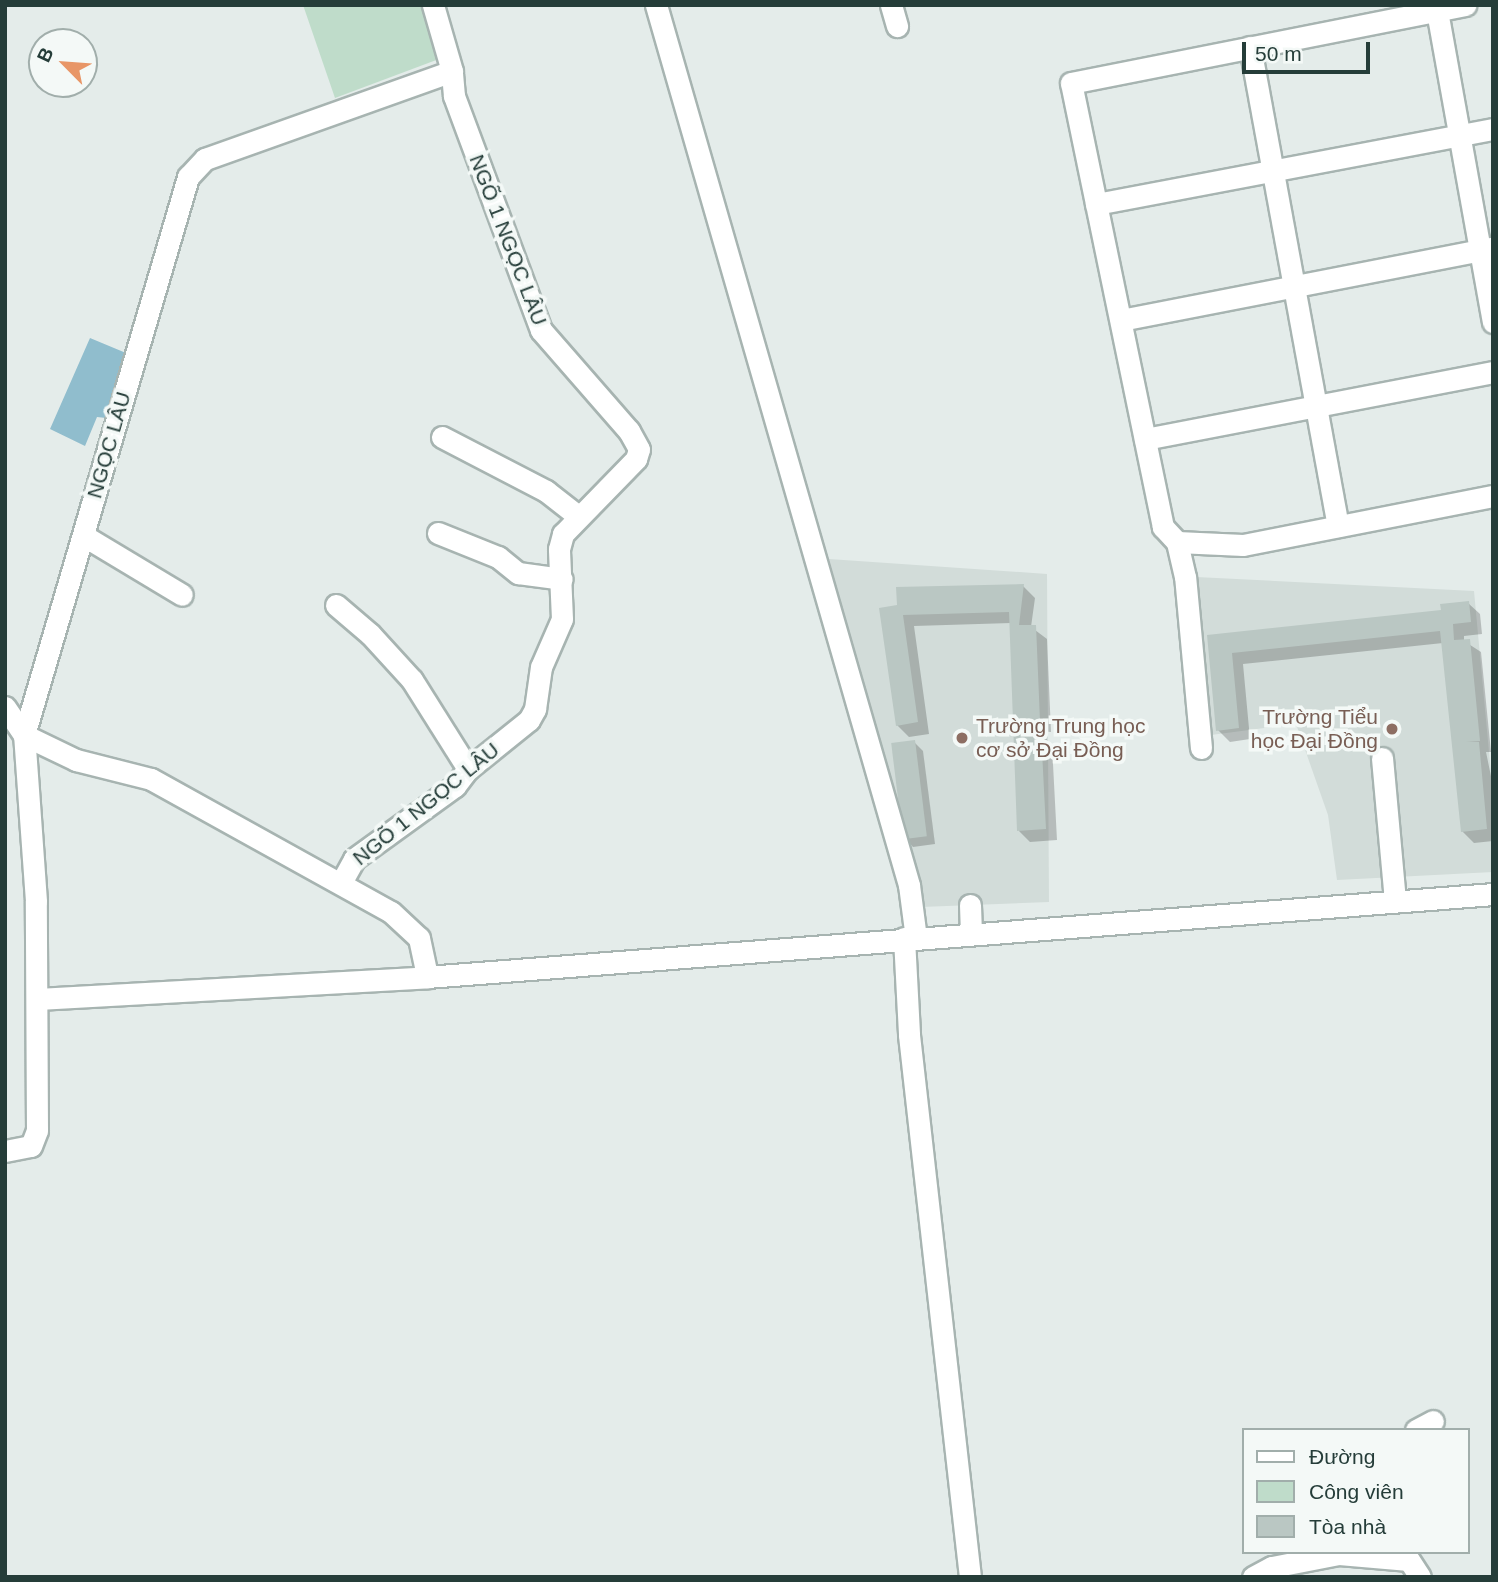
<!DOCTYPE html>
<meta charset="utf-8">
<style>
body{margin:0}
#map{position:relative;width:1498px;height:1582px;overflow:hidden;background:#e4ecea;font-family:Arial,sans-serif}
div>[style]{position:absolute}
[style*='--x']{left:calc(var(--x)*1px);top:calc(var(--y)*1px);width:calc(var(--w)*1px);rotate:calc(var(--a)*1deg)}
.built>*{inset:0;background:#d2dcd9}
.green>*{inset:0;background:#bfdcca}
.water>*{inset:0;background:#90bdcd}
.shadow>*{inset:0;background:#0003}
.building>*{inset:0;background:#bac7c3;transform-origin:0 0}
.roads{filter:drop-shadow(2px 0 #a7b4b1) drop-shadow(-2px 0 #a7b4b1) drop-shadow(0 2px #a7b4b1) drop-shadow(0 -2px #a7b4b1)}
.minor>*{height:21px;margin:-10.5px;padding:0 10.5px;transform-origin:10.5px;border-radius:10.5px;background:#fff}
.dots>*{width:19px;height:19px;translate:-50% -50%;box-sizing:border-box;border:4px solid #f4f9f7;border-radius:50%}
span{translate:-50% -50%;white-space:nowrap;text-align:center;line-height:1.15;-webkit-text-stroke:7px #f4f9f7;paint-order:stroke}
.street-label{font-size:21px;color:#253d39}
.education-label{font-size:21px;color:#785e54}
.right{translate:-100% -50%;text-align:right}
.left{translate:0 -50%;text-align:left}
.frame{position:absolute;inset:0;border:7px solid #253d39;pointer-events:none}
.legend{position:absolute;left:1242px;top:1428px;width:228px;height:126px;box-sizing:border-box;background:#f4f9f7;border:2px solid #a1aeab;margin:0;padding:9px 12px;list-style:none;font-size:21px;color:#253d39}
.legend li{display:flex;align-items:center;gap:14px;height:35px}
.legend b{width:35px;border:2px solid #a1aeab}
.north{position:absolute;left:28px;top:28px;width:70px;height:70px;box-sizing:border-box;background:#f4f9f7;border:2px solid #a1aeab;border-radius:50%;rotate:295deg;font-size:19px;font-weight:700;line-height:28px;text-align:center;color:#253d39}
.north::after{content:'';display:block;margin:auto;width:24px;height:32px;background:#e89667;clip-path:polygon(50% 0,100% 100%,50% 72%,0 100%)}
.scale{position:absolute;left:1242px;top:42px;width:128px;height:32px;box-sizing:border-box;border:4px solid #253d39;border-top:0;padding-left:9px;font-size:21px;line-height:24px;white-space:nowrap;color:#253d39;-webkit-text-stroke:5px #f4f9f7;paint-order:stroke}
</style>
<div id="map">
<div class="built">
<div style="clip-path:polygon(829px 559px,1047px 574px,1049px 902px,921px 907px)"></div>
<div style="clip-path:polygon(1196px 577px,1474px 591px,1493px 795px,1493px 872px,1337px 880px,1328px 815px,1296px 724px,1211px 735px)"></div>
</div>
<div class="green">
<div style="clip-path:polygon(303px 5px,423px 5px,439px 59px,335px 98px)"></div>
</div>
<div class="water">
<div style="clip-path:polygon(90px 338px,126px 353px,106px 418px,97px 417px,85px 446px,50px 429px)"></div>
</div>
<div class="shadow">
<div style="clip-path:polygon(1023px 586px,1035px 598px,1031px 627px,1047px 639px,1051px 732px,1039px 731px,1052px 745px,1057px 840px,1030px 842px,1019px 831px,1011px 623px,914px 626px,929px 734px,909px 737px,897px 725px,881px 609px)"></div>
<div style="clip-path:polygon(1468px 603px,1480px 614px,1482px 634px,1464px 636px,1464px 641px,1481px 652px,1491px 752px,1486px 752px,1493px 786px,1493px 841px,1474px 843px,1462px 831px,1443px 643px,1243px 664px,1250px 739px,1230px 742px,1218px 730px,1209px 636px,1443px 612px)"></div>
<div style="clip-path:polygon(914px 742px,923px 751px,935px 844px,913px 847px,905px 838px)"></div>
</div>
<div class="building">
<div style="clip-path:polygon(1024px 584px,1019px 625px,1036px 625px,1040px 721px,1025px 720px,1026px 732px,1041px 731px,1046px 829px,1017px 831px,1009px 612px,903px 615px,918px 722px,896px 726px,879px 608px,897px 605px,896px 587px)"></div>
<div style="clip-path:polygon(1469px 601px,1471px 622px,1453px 624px,1454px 640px,1470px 639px,1480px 741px,1466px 742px,1479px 742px,1487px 829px,1461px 832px,1440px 631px,1232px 653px,1239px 728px,1216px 731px,1207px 635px,1441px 610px,1440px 604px)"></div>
<div style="left:915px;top:740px;width:97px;height:24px;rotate:83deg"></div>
</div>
<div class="roads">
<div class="minor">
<div style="--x:656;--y:5;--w:916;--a:73.96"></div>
<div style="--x:909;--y:885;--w:53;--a:82.5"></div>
<div style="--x:891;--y:5;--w:22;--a:74"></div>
<div style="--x:1437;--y:11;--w:316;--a:79.8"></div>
<div style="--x:1250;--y:47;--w:487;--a:79.6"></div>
<div style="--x:1096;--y:204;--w:404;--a:-10.7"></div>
<div style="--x:1121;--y:320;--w:379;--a:-11"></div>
<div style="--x:442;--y:437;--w:117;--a:27.4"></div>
<div style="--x:546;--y:491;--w:39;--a:38"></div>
<div style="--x:1145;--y:439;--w:354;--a:-10.9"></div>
<div style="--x:438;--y:533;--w:65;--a:21.8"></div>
<div style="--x:498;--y:557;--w:26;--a:39"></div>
<div style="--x:518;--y:573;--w:44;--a:7.8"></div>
<div style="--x:84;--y:536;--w:114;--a:31"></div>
<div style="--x:1177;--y:542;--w:66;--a:2.6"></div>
<div style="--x:1243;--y:545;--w:255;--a:-11.1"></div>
<div style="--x:336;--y:605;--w:45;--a:40.5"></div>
<div style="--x:370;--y:634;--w:62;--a:47.6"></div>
<div style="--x:412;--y:680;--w:105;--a:57.8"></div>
<div style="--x:5;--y:707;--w:34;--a:56"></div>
<div style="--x:24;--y:735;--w:58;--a:25.7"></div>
<div style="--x:76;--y:760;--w:77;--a:14.2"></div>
<div style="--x:151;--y:779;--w:274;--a:29"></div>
<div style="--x:391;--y:912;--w:38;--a:43"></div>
<div style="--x:419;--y:938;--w:40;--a:78"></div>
<div style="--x:1201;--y:748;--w:172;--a:-95.3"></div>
<div style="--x:1185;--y:577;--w:36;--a:-103"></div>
<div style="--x:1177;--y:542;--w:21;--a:-133"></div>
<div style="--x:1163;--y:527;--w:453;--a:-101.7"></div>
<div style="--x:1071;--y:83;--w:402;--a:-11.2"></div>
<div style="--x:1382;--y:758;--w:144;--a:84.8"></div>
<div style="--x:342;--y:881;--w:25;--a:-61"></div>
<div style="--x:354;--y:859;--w:125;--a:-35.9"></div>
<div style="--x:455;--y:786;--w:21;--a:-53"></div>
<div style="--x:468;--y:769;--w:78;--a:-38.8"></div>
<div style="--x:529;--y:720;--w:13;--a:-61"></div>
<div style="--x:535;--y:709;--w:42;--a:-81.9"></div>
<div style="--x:541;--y:667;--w:52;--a:-66.4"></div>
<div style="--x:562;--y:619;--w:70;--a:-92.5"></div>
<div style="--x:559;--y:549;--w:16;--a:-75"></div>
<div style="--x:563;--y:534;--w:105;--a:-45.8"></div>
<div style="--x:636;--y:459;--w:10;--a:-73"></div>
<div style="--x:639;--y:449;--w:21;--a:-119"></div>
<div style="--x:629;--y:431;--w:134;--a:-131.1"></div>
<div style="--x:541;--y:330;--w:250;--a:-110.4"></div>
<div style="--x:454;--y:96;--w:25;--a:-95"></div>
<div style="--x:452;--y:71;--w:69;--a:-106.1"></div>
<div style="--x:970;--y:905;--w:28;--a:88"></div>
<div style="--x:904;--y:938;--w:97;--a:87"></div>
<div style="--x:909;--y:1035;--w:545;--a:83.58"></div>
<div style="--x:39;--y:999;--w:389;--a:-3.2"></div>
<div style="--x:427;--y:977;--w:1069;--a:-4.45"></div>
<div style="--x:5;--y:1151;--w:26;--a:-11"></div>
<div style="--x:31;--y:1146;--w:17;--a:-69"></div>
<div style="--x:37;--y:1130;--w:229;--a:-90.3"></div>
<div style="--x:36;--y:901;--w:166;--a:-94.1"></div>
<div style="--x:24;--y:735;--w:582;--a:-73.62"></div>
<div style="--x:188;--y:177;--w:25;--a:-47"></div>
<div style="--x:205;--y:159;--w:262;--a:-19.6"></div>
<div style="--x:1416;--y:1430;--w:19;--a:-28"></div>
<div style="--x:1253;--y:1577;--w:21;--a:-28"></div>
<div style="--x:1272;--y:1567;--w:68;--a:-11"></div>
<div style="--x:1339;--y:1554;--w:70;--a:4.9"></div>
<div style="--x:1409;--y:1560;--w:20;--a:57"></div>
</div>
</div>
<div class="dots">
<div style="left:1392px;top:729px;background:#8d6e63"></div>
<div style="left:962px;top:738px;background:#8d6e63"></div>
</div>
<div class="street-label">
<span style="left:508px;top:240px;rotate:69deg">NGÕ 1 NGỌC LÂU</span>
<span style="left:109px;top:445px;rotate:-74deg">NGỌC LÂU</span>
<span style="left:426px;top:804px;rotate:-39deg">NGÕ 1 NGỌC LÂU</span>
</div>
<div class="education-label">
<span class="right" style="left:1378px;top:729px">Trường Tiểu<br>học Đại Đồng</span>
<span class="left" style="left:976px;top:738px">Trường Trung học<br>cơ sở Đại Đồng</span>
</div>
<div class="frame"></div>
<ul class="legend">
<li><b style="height:9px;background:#fff"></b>Đường</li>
<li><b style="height:19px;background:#bfdcca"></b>Công viên</li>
<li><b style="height:19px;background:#bac7c3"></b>Tòa nhà</li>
</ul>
<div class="north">B</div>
<div class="scale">50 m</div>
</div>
